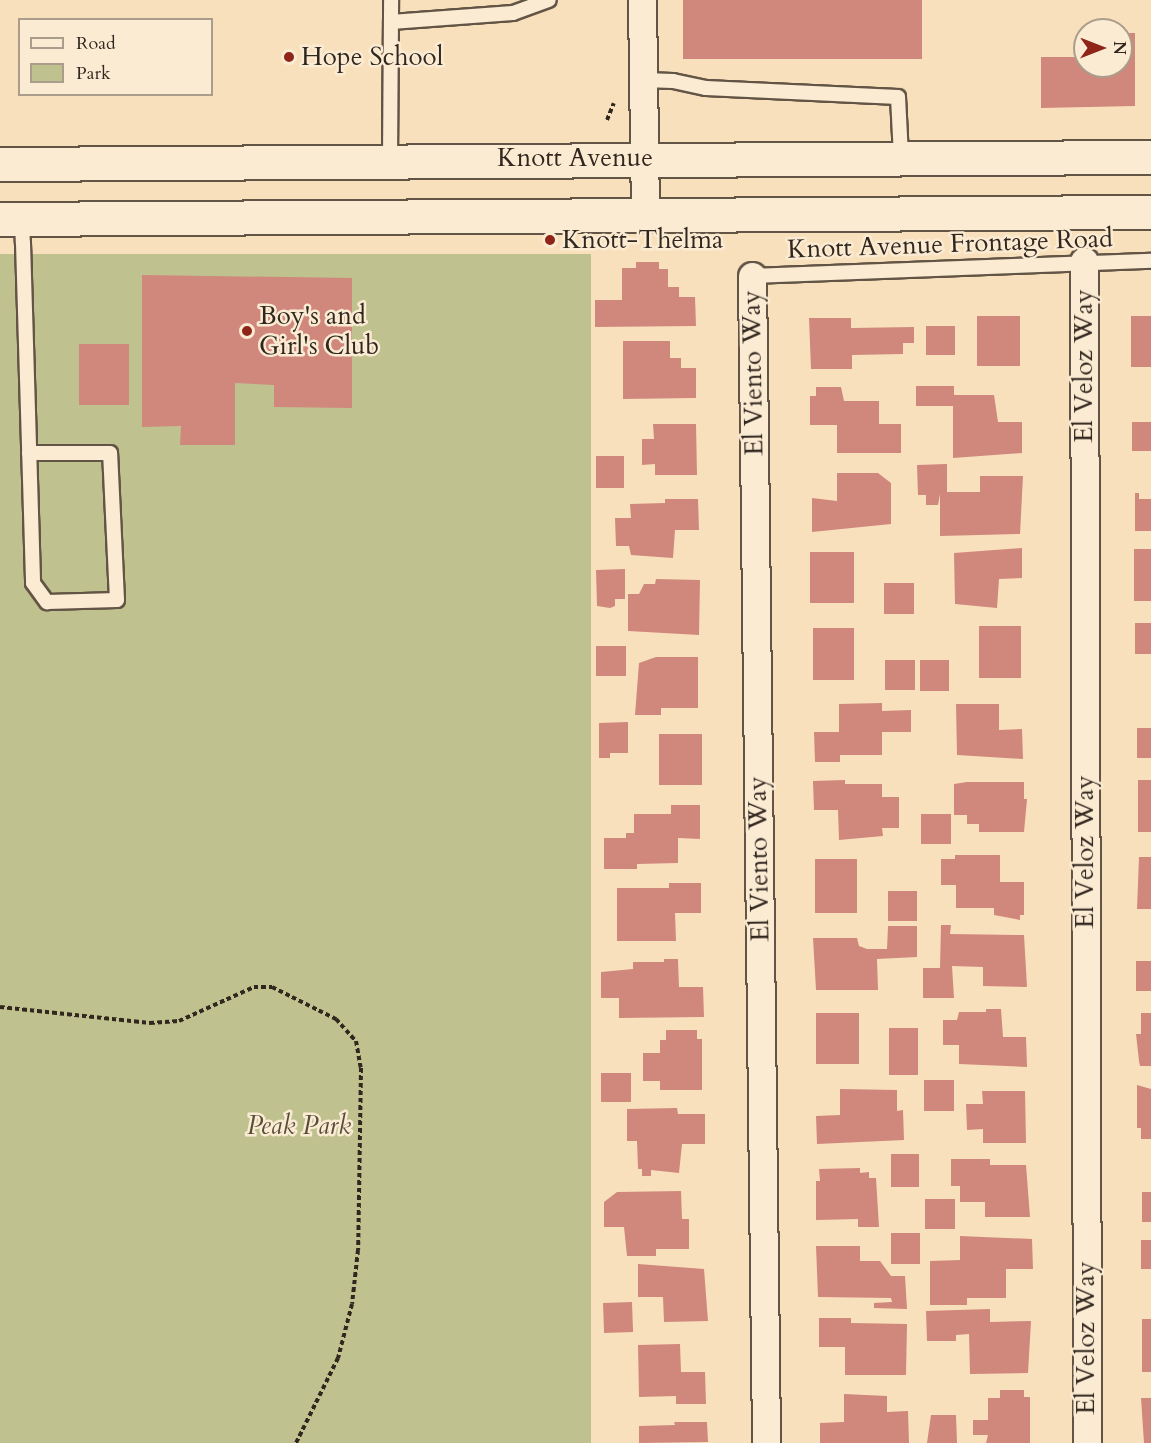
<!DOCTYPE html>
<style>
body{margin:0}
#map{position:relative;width:1151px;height:1443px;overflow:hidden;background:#f9e0bc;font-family:Cardo,serif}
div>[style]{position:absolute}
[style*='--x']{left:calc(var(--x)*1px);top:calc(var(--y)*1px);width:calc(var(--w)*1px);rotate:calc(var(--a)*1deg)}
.green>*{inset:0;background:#bfc28f;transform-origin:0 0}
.building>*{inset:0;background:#d0877c;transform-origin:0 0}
.path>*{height:4px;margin-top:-2px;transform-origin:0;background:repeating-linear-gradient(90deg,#31271f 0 4.5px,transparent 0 7.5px)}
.roads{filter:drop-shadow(2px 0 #635546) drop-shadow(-2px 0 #635546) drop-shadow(0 2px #635546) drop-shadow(0 -2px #635546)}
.lane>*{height:14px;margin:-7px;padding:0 7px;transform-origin:7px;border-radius:7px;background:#fbebd3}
.street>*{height:27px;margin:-13.5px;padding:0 13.5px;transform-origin:13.5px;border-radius:13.5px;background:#fbebd3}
.secondary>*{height:33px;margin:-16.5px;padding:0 16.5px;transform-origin:16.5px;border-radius:16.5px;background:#fbebd3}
.dots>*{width:16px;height:16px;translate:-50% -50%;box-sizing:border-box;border:3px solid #fbebd3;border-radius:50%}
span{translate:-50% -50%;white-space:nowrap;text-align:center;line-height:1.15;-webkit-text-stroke:5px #fbebd3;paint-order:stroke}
.poi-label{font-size:26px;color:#31271f}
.left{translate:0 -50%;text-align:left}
.street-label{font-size:26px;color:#31271f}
.park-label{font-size:26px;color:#544e3b;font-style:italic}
.legend{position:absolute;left:18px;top:18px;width:195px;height:78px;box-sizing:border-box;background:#fbebd3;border:2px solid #aa9d8b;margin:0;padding:8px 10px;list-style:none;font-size:18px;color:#31271f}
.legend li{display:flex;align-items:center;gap:12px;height:30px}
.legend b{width:30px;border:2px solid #aa9d8b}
.north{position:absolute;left:1073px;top:18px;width:60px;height:60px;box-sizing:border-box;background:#fbebd3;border:2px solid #aa9d8b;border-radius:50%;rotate:90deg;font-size:16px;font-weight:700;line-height:24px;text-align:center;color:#31271f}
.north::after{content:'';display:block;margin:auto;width:21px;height:27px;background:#8f2418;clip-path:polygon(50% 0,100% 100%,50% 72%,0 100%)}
</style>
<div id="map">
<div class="green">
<div style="left:591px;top:254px;width:1189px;height:591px;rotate:90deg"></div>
</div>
<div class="building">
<div style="left:683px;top:0;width:239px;height:59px"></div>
<div style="clip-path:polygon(1121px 33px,1135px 33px,1135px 106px,1041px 108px,1041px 57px,1085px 57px,1085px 66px,1121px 66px)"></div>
<div style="clip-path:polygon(636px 262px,659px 262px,659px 269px,668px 269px,668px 287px,679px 287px,679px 297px,695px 297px,696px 326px,595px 327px,595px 300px,622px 300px,622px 268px,636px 268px)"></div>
<div style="clip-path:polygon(142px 275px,352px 278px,352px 408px,274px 407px,274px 385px,235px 383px,235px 445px,180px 445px,181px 426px,142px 427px)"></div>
<div style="left:977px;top:316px;width:43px;height:50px"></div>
<div style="left:1131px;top:316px;width:20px;height:51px"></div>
<div style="clip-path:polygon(809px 318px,851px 318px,851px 328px,914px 327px,914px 343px,903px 343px,903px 354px,852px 355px,852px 369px,811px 369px)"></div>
<div style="left:926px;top:326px;width:29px;height:29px"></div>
<div style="clip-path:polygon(623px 341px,670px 341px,670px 358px,681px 358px,681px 368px,696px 368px,696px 398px,623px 399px)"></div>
<div style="left:79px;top:344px;width:50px;height:61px"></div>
<div style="clip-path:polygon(916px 386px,954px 386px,954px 395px,994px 395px,998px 422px,1022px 422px,1022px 453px,953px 458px,953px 406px,916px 406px)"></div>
<div style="clip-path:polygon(816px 387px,841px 387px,844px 401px,879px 401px,879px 424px,901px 424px,901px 453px,837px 453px,837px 425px,810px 425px,810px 396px,816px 396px)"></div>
<div style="left:1132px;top:422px;width:19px;height:29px"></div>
<div style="clip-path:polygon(653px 424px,696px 424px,697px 475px,655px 475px,655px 464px,642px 465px,642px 439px,654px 439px)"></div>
<div style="left:596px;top:456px;width:28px;height:32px"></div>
<div style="clip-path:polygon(947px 464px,947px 492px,980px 492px,980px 476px,1023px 476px,1020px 534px,940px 536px,940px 494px,938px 505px,926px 505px,926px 495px,918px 495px,917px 465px)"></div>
<div style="clip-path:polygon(837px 473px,878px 473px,891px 483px,891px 524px,812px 532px,812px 498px,837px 501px)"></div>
<div style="clip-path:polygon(1135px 493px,1139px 493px,1139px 499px,1151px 499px,1151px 531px,1135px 531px)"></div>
<div style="clip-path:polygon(665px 499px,698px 499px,699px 530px,675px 530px,673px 558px,631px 555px,629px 546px,616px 546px,615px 518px,631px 518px,630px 504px,665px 503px)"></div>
<div style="clip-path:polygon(1022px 548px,1022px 578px,999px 579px,997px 608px,955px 604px,954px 553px)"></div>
<div style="left:1134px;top:549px;width:17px;height:52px"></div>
<div style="left:810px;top:552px;width:44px;height:51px"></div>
<div style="clip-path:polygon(625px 569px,625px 599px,615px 599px,615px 606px,610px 608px,597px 606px,596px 570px)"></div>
<div style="clip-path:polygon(656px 579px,700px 580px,699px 635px,628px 631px,628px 594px,639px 594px,644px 584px,655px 584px)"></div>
<div style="left:884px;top:583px;width:30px;height:31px"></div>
<div style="left:1151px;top:623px;width:31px;height:16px;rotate:90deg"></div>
<div style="left:1021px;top:626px;width:52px;height:42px;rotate:90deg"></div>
<div style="left:813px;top:628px;width:41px;height:52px"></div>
<div style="left:596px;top:646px;width:30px;height:30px"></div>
<div style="clip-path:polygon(656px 657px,698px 657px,698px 708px,661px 708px,661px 715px,635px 715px,639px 663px)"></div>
<div style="left:885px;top:660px;width:30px;height:30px"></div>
<div style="left:920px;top:660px;width:29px;height:31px"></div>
<div style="clip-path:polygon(882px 703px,882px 711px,911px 710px,911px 732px,882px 732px,882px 755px,840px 755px,840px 762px,815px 762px,814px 732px,839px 732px,839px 704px)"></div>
<div style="clip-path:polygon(956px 704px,999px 704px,999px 730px,1022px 729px,1023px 759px,957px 755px)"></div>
<div style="clip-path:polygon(628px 722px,628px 753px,610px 753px,610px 758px,599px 758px,599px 723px)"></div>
<div style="left:1137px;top:728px;width:14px;height:30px"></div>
<div style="left:659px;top:734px;width:43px;height:51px"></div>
<div style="clip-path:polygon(845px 780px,845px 784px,882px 784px,882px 797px,899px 797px,899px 828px,882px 828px,883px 836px,839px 840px,838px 810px,814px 810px,813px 781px)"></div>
<div style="left:1138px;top:780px;width:13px;height:52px"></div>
<div style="clip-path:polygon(967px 782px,1024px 782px,1024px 799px,1027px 799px,1024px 832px,979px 832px,979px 824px,967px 824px,967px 815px,954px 815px,954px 784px)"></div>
<div style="clip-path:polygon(671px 805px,700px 805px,700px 839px,678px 838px,678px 863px,637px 864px,637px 869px,604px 869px,604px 838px,626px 838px,626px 833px,634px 833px,634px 814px,671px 814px)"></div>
<div style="left:951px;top:814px;width:30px;height:30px;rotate:90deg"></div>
<div style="clip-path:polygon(955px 855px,1000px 855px,1000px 882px,1024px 882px,1024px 915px,1020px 915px,1020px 920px,994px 915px,994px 908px,956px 908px,956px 885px,941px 885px,941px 859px,955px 859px)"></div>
<div style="clip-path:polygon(1139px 857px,1151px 857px,1151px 909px,1137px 909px)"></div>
<div style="left:815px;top:859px;width:42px;height:54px"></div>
<div style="clip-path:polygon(669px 883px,701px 883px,701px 913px,675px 913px,676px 941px,617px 941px,617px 888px,669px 888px)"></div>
<div style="left:888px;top:891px;width:29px;height:30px"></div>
<div style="clip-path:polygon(941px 925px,951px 925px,950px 934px,1024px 935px,1027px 987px,983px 986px,983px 967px,952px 966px,954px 998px,923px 998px,923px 968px,940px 968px)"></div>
<div style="clip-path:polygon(888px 926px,917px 926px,917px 957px,877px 959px,878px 990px,816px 990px,813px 938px,857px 938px,859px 946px,867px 949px,887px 949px)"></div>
<div style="clip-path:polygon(664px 959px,678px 959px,679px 987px,703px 987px,704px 1017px,619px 1018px,619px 998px,601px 998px,601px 972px,633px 969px,633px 962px,664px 962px)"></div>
<div style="left:1136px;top:961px;width:15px;height:30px"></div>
<div style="clip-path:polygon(986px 1009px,1001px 1009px,1003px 1037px,1026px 1037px,1027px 1067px,959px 1064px,959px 1045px,943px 1045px,943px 1020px,957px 1020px,959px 1012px,986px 1012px)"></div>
<div style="left:816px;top:1013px;width:43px;height:51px"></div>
<div style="clip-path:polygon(1141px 1013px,1151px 1013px,1151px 1066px,1140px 1066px,1139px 1061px,1136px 1034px,1141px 1034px)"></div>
<div style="left:889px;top:1028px;width:29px;height:47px"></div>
<div style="clip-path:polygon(666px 1030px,697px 1030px,697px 1039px,702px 1039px,702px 1090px,660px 1090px,660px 1081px,643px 1081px,643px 1053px,660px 1053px,660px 1040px,666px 1040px)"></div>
<div style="left:601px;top:1073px;width:30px;height:29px"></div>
<div style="left:924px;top:1080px;width:30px;height:31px"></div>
<div style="clip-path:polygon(1137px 1085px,1151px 1089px,1151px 1139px,1141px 1139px,1141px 1128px,1137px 1128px)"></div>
<div style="clip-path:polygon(840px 1089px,897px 1090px,897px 1111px,903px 1110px,904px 1140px,817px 1144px,816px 1116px,840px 1115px)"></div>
<div style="clip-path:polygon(982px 1091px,1025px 1091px,1026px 1143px,983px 1143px,983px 1129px,967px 1130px,966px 1104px,983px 1104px)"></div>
<div style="clip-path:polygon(677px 1108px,678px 1114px,705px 1114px,705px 1144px,682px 1144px,679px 1173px,651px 1170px,651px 1176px,642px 1176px,642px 1169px,638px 1169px,637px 1141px,627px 1141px,627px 1109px)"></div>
<div style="left:891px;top:1154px;width:28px;height:33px"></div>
<div style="clip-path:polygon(951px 1159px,990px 1159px,990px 1165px,1026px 1165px,1030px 1217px,985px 1217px,985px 1202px,960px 1202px,960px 1186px,951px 1186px)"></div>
<div style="clip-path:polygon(860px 1168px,860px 1173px,869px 1172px,869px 1178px,876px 1178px,879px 1227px,858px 1227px,858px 1219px,816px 1220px,816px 1181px,820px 1181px,819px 1169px)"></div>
<div style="clip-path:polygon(681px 1191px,682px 1219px,689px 1219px,689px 1249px,656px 1249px,656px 1256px,627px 1256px,624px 1227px,604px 1227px,604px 1202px,617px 1192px)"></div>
<div style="left:1142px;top:1192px;width:9px;height:30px"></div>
<div style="left:925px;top:1199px;width:30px;height:30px"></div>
<div style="left:891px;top:1233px;width:29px;height:31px"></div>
<div style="clip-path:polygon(960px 1236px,1032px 1239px,1033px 1269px,1006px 1269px,1006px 1298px,967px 1298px,967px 1305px,930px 1305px,930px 1261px,960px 1260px)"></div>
<div style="left:1151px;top:1240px;width:29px;height:10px;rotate:90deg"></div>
<div style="clip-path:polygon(816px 1246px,860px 1246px,860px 1261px,880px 1261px,891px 1276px,905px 1276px,907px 1309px,874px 1308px,874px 1303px,892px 1302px,891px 1298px,818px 1297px)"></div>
<div style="clip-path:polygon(638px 1264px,704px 1269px,708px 1321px,664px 1322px,663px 1297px,638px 1297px)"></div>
<div style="left:632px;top:1302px;width:30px;height:29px;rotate:88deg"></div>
<div style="clip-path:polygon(990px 1309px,990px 1322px,1031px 1321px,1028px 1373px,970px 1374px,969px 1334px,956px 1335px,956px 1341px,927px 1341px,926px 1311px)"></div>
<div style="clip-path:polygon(819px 1318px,851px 1318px,851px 1323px,907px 1324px,906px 1375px,845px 1375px,845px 1347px,819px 1347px)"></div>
<div style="left:1142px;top:1319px;width:9px;height:53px"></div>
<div style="clip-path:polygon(680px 1344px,681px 1372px,705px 1372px,706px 1404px,676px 1404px,676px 1396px,639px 1397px,638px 1345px)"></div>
<div style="clip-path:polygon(1000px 1390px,1024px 1390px,1024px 1397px,1030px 1397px,1030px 1443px,986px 1443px,988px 1435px,973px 1435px,973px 1420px,988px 1420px,988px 1398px,1000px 1398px)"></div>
<div style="clip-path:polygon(844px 1394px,887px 1396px,887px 1412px,908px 1411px,909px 1443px,820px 1443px,820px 1423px,844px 1422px)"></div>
<div style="clip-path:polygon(1141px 1398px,1151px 1398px,1151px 1443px,1144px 1443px)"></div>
<div style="clip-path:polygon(931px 1415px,956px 1415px,957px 1443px,927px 1443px)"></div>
<div style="clip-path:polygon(674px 1422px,707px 1422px,708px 1442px,639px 1443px,639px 1426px,675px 1425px)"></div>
</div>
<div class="path">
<div style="--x:607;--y:120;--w:18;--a:-68"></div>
<div style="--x:0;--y:1007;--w:151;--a:6.1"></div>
<div style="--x:150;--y:1023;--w:29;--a:-4"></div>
<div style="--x:179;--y:1021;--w:82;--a:-24.4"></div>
<div style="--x:254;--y:987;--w:18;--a:0"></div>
<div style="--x:272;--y:987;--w:72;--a:26.6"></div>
<div style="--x:336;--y:1019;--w:30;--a:48"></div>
<div style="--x:356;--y:1041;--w:27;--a:80"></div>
<div style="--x:361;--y:1068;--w:182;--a:90.9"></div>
<div style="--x:358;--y:1250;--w:54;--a:96.3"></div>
<div style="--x:352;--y:1304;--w:56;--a:104.5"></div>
<div style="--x:338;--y:1358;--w:95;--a:116.3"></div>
</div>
<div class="roads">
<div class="lane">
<div style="--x:391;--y:22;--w:122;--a:-4.2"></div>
<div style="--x:513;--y:13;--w:38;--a:-20"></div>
<div style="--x:643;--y:80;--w:30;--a:2"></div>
<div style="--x:673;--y:81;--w:34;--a:12"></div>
<div style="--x:706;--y:88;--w:192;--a:2.7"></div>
<div style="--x:898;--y:97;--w:60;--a:87.1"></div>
<div style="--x:390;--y:159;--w:159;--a:-89.6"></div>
<div style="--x:22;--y:219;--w:24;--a:88"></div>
<div style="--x:23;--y:243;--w:340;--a:88.3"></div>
<div style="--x:33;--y:583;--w:24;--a:54"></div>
<div style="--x:47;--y:602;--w:70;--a:-1.6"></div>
<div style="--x:117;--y:600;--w:147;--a:-92.7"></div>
<div style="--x:110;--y:453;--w:81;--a:180"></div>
<div style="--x:752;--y:276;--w:399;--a:-2.2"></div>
</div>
<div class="street">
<div style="--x:642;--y:0;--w:215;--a:89.2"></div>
<div style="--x:1084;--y:261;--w:1182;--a:89.85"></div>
<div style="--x:752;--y:276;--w:1167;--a:89.31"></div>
</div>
<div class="secondary">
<div style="--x:0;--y:164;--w:1151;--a:-0.35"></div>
<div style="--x:0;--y:219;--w:1151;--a:-0.35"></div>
</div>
</div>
<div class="dots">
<div style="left:289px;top:57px;background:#8f2418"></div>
<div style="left:550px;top:240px;background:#8f2418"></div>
<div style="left:247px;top:331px;background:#8f2418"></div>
</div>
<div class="poi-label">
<span class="left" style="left:301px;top:57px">Hope School</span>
<span class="left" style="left:562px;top:240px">Knott-Thelma</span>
<span class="left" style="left:259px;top:331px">Boy's and<br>Girl's Club</span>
</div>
<div class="street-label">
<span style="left:575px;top:158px">Knott Avenue</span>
<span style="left:950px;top:244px;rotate:-2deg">Knott Avenue Frontage Road</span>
<span style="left:1084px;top:366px;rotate:-90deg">El Veloz Way</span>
<span style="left:753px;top:373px;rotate:-91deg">El Viento Way</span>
<span style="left:1085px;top:852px;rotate:-90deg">El Veloz Way</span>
<span style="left:759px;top:859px;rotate:-91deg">El Viento Way</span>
<span style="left:1086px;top:1338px;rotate:-90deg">El Veloz Way</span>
</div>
<div class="park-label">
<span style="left:299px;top:1126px">Peak Park</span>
</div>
<ul class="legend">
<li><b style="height:8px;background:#fbebd3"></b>Road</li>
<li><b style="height:16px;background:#bfc28f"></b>Park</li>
</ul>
<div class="north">N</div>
</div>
